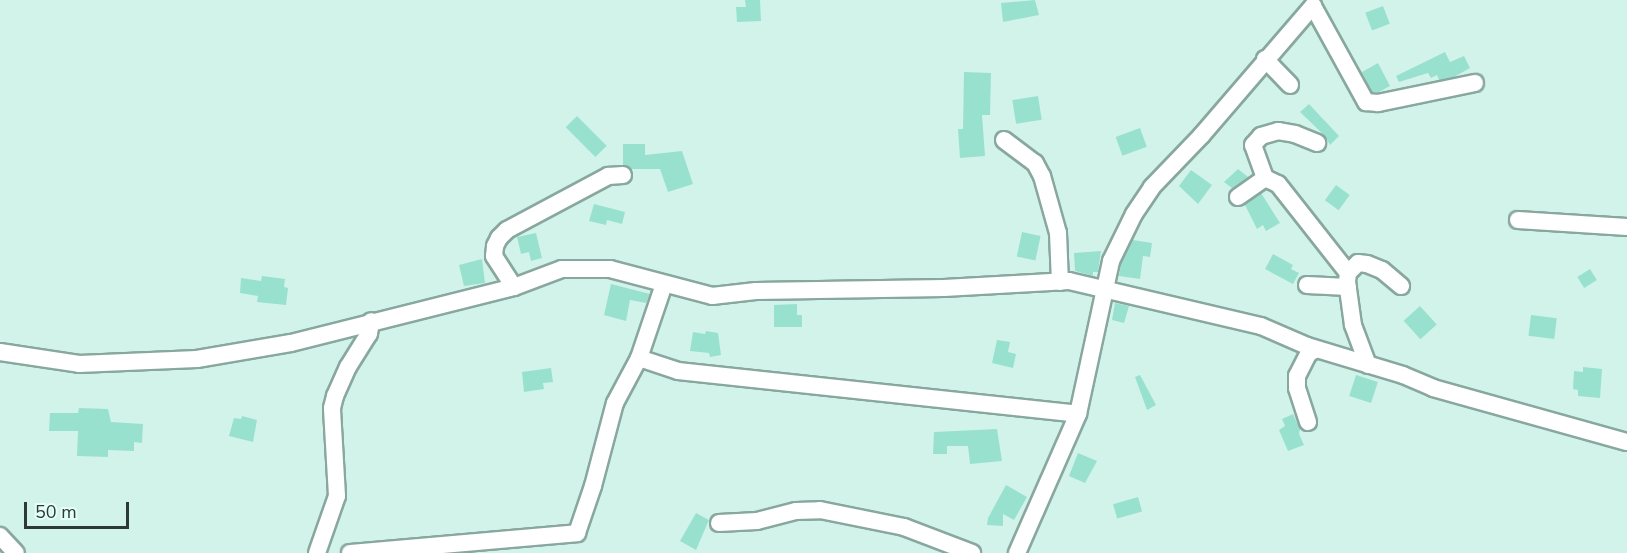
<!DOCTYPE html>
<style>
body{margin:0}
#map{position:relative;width:1627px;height:553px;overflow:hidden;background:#d2f3ea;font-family:"Nunito Sans",sans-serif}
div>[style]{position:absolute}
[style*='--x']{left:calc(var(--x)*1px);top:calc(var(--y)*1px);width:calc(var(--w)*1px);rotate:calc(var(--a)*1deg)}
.building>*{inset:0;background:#99e1cf;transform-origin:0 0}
.roads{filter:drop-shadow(2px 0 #88a79f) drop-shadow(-2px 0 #88a79f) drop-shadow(0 2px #88a79f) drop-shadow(0 -2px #88a79f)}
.street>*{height:16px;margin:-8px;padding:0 8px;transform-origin:8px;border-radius:8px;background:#fff}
span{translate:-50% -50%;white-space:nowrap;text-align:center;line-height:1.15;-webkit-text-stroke:6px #e4fff7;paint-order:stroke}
.scale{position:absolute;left:24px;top:502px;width:105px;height:27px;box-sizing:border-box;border:3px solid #2c3936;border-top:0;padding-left:8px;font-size:18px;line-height:21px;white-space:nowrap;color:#2c3936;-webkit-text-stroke:4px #e4fff7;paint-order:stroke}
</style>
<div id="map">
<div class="building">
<div style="clip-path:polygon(745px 0,760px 0,761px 21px,737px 22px,736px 7px,746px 7px)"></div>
<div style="clip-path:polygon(1035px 0,1039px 15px,1003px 22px,1001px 3px)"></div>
<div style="left:1383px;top:6px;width:19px;height:19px;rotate:69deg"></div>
<div style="clip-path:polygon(1445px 52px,1450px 62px,1464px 56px,1470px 68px,1454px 77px,1439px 80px,1437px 75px,1431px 78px,1428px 73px,1399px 82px,1396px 76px)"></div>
<div style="clip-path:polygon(1378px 63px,1390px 86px,1379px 92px,1372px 92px,1362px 72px)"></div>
<div style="clip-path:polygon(964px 72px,991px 73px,990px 115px,982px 115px,985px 156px,960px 158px,958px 129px,963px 129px)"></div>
<div style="left:1038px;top:96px;width:24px;height:26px;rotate:81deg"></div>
<div style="clip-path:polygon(1309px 104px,1339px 136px,1330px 145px,1325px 136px,1300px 112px)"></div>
<div style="left:577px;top:116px;width:42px;height:16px;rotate:45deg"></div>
<div style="left:1140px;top:128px;width:20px;height:26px;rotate:70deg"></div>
<div style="clip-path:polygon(623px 144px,645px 144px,645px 155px,682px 151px,693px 184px,668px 192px,660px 169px,632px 169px,623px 165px)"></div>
<div style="clip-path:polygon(1238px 169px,1248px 177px,1232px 188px,1224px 182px)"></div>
<div style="clip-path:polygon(1191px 170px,1212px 185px,1198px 204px,1179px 186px)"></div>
<div style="left:1336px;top:185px;width:17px;height:19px;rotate:36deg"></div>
<div style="clip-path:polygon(1261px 193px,1280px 223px,1266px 231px,1263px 225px,1257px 229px,1245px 205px)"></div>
<div style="clip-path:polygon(594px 204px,625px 212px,622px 224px,607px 220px,606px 225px,589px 221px)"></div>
<div style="left:1022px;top:232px;width:19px;height:25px;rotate:12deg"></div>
<div style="clip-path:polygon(536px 233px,542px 258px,531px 261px,529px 252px,521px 254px,517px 237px)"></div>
<div style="clip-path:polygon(1133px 240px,1152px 243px,1150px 257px,1143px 256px,1140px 279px,1119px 276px,1121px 264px)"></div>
<div style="clip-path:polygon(1101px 251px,1098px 272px,1093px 272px,1093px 276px,1075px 271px,1074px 253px)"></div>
<div style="clip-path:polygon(1273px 254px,1293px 265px,1291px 269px,1299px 273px,1293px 284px,1265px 269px)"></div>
<div style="clip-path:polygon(482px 259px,485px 283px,464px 286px,459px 265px)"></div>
<div style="left:1590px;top:269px;width:13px;height:15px;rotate:58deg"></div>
<div style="clip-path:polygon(262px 276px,285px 279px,284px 287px,288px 288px,286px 305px,257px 302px,258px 296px,240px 293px,241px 278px,261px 281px)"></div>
<div style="clip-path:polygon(611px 284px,650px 294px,646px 303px,630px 300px,626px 321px,604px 315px)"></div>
<div style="clip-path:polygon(1115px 303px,1129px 306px,1124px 323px,1112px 320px)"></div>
<div style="clip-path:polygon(797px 304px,797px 315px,802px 315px,802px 327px,774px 327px,774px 305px)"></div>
<div style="left:1420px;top:306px;width:25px;height:22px;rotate:48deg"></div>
<div style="left:1531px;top:315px;width:26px;height:21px;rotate:7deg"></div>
<div style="clip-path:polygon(706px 331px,718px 333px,721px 355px,710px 357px,709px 353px,690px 351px,693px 332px,705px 334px)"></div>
<div style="clip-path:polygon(997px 340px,1010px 342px,1008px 352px,1016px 354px,1013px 368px,992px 363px)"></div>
<div style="clip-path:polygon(1583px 367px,1602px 369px,1600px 398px,1578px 396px,1578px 390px,1573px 389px,1574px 371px,1583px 372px)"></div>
<div style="clip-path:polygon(551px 368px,553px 382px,543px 383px,544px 389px,524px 392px,522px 372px)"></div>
<div style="clip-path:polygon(1140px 375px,1156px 405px,1147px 410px,1135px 377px)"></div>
<div style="left:1356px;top:375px;width:23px;height:22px;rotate:18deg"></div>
<div style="clip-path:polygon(79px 408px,108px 409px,111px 422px,143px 424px,142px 443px,134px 442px,134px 451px,108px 450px,108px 457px,77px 456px,78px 431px,49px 431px,50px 413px,78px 413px)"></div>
<div style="clip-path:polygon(1293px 414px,1300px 429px,1299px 434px,1304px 445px,1288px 451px,1279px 430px,1285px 426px,1282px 419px)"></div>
<div style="clip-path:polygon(242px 416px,257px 420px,253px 442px,229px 436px,234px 418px,241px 419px)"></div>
<div style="clip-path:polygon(997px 429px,1002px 461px,970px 464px,968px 446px,947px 446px,947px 454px,933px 454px,934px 432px)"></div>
<div style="clip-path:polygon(1078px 453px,1097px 461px,1085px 483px,1069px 476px)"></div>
<div style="clip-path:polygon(1006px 485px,1027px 497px,1014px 520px,1003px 514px,1003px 526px,987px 525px,988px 518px)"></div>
<div style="left:1138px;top:497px;width:15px;height:26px;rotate:74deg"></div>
<div style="clip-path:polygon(696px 513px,709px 520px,696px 550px,680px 541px)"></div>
</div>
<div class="roads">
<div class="street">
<div style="--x:1265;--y:59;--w:36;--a:46"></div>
<div style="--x:1004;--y:140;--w:39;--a:37"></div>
<div style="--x:1035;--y:163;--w:15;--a:62"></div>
<div style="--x:1042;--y:176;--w:59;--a:74.3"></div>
<div style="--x:1058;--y:233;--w:49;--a:87.7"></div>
<div style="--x:1265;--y:178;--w:35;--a:-110"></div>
<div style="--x:1253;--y:145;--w:12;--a:-48"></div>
<div style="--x:1261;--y:136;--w:18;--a:-16"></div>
<div style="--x:1278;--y:131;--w:17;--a:10"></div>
<div style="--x:1295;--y:134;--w:24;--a:22"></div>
<div style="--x:1238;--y:197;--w:33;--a:-35"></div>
<div style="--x:1265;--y:178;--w:14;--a:25"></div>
<div style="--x:1278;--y:184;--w:113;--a:51.8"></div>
<div style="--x:1518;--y:220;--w:109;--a:3.7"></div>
<div style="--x:1307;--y:285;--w:41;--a:2.8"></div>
<div style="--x:514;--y:287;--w:37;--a:-123"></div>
<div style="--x:494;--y:256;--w:10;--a:-84"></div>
<div style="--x:495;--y:246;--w:9;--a:-63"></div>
<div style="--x:499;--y:238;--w:11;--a:-45"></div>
<div style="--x:507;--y:230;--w:115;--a:-28.1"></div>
<div style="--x:608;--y:176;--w:15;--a:-4"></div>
<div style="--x:0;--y:352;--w:80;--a:8.6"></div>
<div style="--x:79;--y:364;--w:118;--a:-2.4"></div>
<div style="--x:197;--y:359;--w:95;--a:-9.7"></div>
<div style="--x:291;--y:343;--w:230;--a:-14.1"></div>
<div style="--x:514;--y:287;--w:51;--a:-20.6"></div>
<div style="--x:562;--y:269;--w:48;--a:0"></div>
<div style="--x:610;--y:269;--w:106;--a:14.8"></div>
<div style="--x:712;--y:296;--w:44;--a:-6.5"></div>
<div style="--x:756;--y:291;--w:188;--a:-0.9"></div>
<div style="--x:944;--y:288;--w:125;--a:-3.2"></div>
<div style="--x:1069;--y:281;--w:197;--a:13.2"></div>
<div style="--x:1261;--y:326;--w:50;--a:23.5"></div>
<div style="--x:1307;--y:346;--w:100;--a:16.8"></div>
<div style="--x:1403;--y:375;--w:33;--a:23"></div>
<div style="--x:1433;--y:388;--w:201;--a:15.6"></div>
<div style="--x:639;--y:358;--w:41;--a:18.4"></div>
<div style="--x:678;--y:371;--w:402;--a:6.1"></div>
<div style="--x:1368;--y:365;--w:43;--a:-110.6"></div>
<div style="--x:1353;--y:325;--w:43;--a:-97.9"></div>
<div style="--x:1347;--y:282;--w:9;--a:-84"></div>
<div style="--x:1348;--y:273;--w:14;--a:-45"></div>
<div style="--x:1358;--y:263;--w:9;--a:6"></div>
<div style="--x:1367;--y:264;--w:16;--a:22"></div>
<div style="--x:1382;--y:270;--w:25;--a:40"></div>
<div style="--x:1308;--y:422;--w:36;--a:-108"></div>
<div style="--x:1297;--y:388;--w:12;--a:-90"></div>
<div style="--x:1297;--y:376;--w:25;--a:-63"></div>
<div style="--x:1308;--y:354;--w:9;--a:-32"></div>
<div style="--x:719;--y:523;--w:38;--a:-3"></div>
<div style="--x:757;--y:521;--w:40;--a:-14.4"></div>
<div style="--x:796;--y:511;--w:24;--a:-2"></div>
<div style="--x:820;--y:510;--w:86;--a:11.4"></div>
<div style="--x:904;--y:527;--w:73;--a:20.9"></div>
<div style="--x:0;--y:536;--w:23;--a:47"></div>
<div style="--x:317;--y:553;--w:60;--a:-70.7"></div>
<div style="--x:337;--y:496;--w:88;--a:-93.3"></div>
<div style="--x:332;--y:408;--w:12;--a:-76"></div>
<div style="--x:335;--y:396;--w:32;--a:-66"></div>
<div style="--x:348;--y:367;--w:39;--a:-58"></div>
<div style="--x:369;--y:334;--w:13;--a:-81"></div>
<div style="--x:350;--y:553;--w:228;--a:-5"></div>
<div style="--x:577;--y:533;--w:50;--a:-71.2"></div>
<div style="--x:593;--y:486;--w:86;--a:-75.2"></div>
<div style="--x:615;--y:403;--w:51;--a:-61.9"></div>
<div style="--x:639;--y:358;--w:78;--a:-71.3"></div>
<div style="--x:1017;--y:553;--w:152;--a:-66.3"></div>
<div style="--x:1078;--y:414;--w:157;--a:-77.8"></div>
<div style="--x:1111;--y:261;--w:52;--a:-63.9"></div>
<div style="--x:1134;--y:214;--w:32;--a:-56"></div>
<div style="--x:1152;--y:187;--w:71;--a:-46.1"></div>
<div style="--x:1201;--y:136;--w:172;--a:-49.3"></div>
<div style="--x:1313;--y:6;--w:110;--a:61.1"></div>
<div style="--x:1366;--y:102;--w:12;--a:5"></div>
<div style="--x:1378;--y:103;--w:99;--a:-11.7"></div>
</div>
</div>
<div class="scale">50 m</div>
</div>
